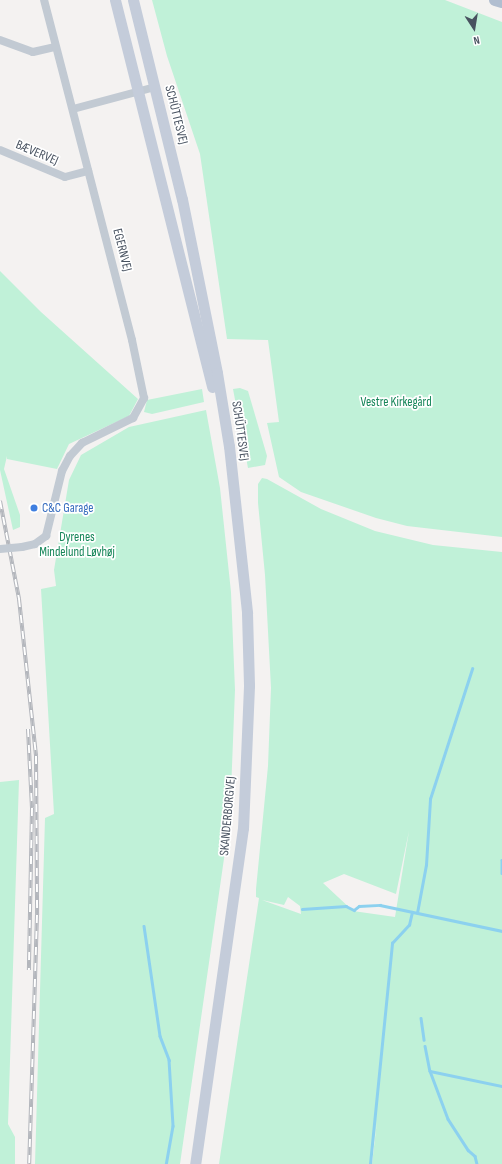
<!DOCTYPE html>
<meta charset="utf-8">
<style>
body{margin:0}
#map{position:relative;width:502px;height:1164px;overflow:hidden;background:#f4f2f1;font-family:"Sofia Sans Condensed",sans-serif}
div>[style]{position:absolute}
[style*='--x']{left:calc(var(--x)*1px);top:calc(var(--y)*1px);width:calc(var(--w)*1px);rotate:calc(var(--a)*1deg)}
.green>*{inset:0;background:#c0f1d8}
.stream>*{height:2.5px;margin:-1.25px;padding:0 1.25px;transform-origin:1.25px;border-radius:1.25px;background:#8cd1ef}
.street>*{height:8px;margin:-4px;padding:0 4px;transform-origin:4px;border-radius:4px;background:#c2cad3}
.secondary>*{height:11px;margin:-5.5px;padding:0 5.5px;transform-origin:5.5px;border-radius:5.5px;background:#c4ccda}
.primary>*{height:12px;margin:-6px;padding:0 6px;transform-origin:6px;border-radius:6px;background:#b1bed0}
.rail>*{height:4px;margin-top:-2px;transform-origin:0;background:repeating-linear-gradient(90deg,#fff 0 8px,#b3b6bc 0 16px);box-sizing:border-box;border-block:1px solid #b3b6bc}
.street-bridge>*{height:8px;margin:-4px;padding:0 4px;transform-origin:4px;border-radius:4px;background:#c2cad3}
.dots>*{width:11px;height:11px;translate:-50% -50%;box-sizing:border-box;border:2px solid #fff;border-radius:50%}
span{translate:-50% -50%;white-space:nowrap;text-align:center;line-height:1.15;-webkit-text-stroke:3.5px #fff;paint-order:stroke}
.street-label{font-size:13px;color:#485260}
.park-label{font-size:13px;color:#158558}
.shop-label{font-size:13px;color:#366cbe}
.left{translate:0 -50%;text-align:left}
.north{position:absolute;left:454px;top:8px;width:40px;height:40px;-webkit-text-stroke:3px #fff;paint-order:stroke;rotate:168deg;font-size:11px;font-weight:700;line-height:16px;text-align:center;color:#485260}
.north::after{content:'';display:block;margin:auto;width:14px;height:18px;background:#485260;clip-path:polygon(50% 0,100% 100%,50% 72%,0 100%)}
</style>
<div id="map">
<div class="green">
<div style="clip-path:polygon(152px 0,445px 0,502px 22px,502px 537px,407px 526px,376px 518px,301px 492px,279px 477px,267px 423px,279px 422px,268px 340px,227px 339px,200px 154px,167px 56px)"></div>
<div style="clip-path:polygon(0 271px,41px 312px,138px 399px,129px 416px,69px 444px,57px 469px,7px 459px,7px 456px,4px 469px,20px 515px,20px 527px,13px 530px,0 470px)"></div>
<div style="clip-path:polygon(240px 388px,248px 391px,267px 456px,265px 465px,248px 468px,233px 389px)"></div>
<div style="clip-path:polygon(202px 389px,204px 402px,152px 414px,144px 412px,147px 400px)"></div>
<div style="clip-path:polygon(206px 410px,220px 488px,231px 592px,235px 690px,230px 817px,180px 1164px,35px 1164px,45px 818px,54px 814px,41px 589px,56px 586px,54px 570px,69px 480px,81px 455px,129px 427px)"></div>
<div style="clip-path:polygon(evenodd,262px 478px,267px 479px,321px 509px,375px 531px,433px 545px,502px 552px,502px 1164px,372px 1164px,377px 1121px,371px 1164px,219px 1164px,259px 898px,256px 897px,256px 889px,268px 766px,271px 688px,265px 575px,258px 503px,258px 484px,262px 478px,409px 831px,395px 917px,353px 911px,323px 883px,344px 874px,396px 894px,409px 831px,262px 478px,288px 897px,300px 906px,301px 914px,262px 900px,284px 905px,288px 897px)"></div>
<div style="clip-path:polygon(19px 780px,8px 1124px,15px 1137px,15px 1164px,0 1164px,0 782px)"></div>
</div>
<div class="stream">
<div style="--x:502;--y:860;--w:13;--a:90"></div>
<div style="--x:302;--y:909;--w:44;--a:-3.9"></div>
<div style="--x:346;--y:906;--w:9;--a:27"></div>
<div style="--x:354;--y:910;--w:6;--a:-39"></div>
<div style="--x:359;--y:906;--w:21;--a:-3"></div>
<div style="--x:380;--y:905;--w:125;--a:12"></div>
<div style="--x:417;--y:913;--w:49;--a:-79.4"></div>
<div style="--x:426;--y:865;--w:66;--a:-86.5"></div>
<div style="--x:430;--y:799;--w:137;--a:-72.1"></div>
<div style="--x:144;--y:926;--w:111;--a:81.7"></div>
<div style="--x:160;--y:1036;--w:26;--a:69"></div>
<div style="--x:169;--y:1060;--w:66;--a:86.5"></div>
<div style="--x:173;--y:1126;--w:39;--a:100"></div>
<div style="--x:421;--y:1018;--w:22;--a:82"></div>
<div style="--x:425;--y:1046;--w:25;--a:79"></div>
<div style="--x:430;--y:1071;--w:51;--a:69.4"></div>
<div style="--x:448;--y:1119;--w:37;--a:57"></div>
<div style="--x:468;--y:1150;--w:9;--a:41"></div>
<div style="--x:475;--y:1156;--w:8;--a:76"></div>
<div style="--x:430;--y:1071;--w:74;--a:11.8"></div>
<div style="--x:370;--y:1164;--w:222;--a:-84.3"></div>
<div style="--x:392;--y:943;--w:25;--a:-47"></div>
<div style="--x:409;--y:925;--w:13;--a:-77"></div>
</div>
<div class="street">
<div style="--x:0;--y:40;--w:35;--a:20"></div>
<div style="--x:33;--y:52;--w:23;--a:-13"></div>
<div style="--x:73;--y:109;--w:85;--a:-15"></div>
<div style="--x:0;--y:150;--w:70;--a:22.6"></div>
<div style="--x:65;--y:177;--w:24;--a:-15"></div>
<div style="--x:22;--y:547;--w:13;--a:-13"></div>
<div style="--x:35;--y:544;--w:14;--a:-36"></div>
<div style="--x:46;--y:536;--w:67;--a:-76.2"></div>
<div style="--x:62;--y:471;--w:17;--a:-62"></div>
<div style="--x:70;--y:456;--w:18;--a:-47"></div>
<div style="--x:82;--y:443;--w:57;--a:-26.1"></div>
<div style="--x:133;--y:418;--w:23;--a:-61"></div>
<div style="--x:144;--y:398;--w:59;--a:-101.7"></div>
<div style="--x:132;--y:340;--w:351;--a:-104.5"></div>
</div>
<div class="secondary">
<div style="--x:115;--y:0;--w:399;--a:75.9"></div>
<div style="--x:133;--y:0;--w:205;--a:76.2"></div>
<div style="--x:182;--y:199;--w:177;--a:78.6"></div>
<div style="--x:217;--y:373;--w:74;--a:80.7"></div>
<div style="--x:229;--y:446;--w:168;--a:83.8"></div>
<div style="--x:247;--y:613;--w:73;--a:88.4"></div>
<div style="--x:249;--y:686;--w:142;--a:92.4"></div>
<div style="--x:243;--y:828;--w:339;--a:98.1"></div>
</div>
<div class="primary">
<div style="--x:495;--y:0;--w:7;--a:16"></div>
</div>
<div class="rail">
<div style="--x:0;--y:501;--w:100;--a:79"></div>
<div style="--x:19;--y:599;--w:158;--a:83.8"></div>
<div style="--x:36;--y:756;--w:159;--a:89.6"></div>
<div style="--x:37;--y:915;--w:249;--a:91.8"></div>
<div style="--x:28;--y:729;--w:79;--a:87.1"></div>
<div style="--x:32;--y:808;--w:162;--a:91.1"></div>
</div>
<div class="street-bridge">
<div style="--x:0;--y:549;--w:22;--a:-5"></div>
</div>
<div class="dots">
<div style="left:34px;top:508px;background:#3f7fe0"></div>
</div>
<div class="street-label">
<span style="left:176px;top:115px;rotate:76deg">SCHÜTTESVEJ</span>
<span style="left:37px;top:153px;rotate:23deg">BÆVERVEJ</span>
<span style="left:122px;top:250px;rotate:76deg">EGERNVEJ</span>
<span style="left:240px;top:431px;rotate:82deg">SCHÜTTESVEJ</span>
<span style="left:228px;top:816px;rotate:-85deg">SKANDERBORGVEJ</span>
</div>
<div class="park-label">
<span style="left:396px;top:402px">Vestre Kirkegård</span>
<span style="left:77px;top:545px">Dyrenes<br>Mindelund Løvhøj</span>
</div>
<div class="shop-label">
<span class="left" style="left:42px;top:508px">C&amp;C Garage</span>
</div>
<div class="north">N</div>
</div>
